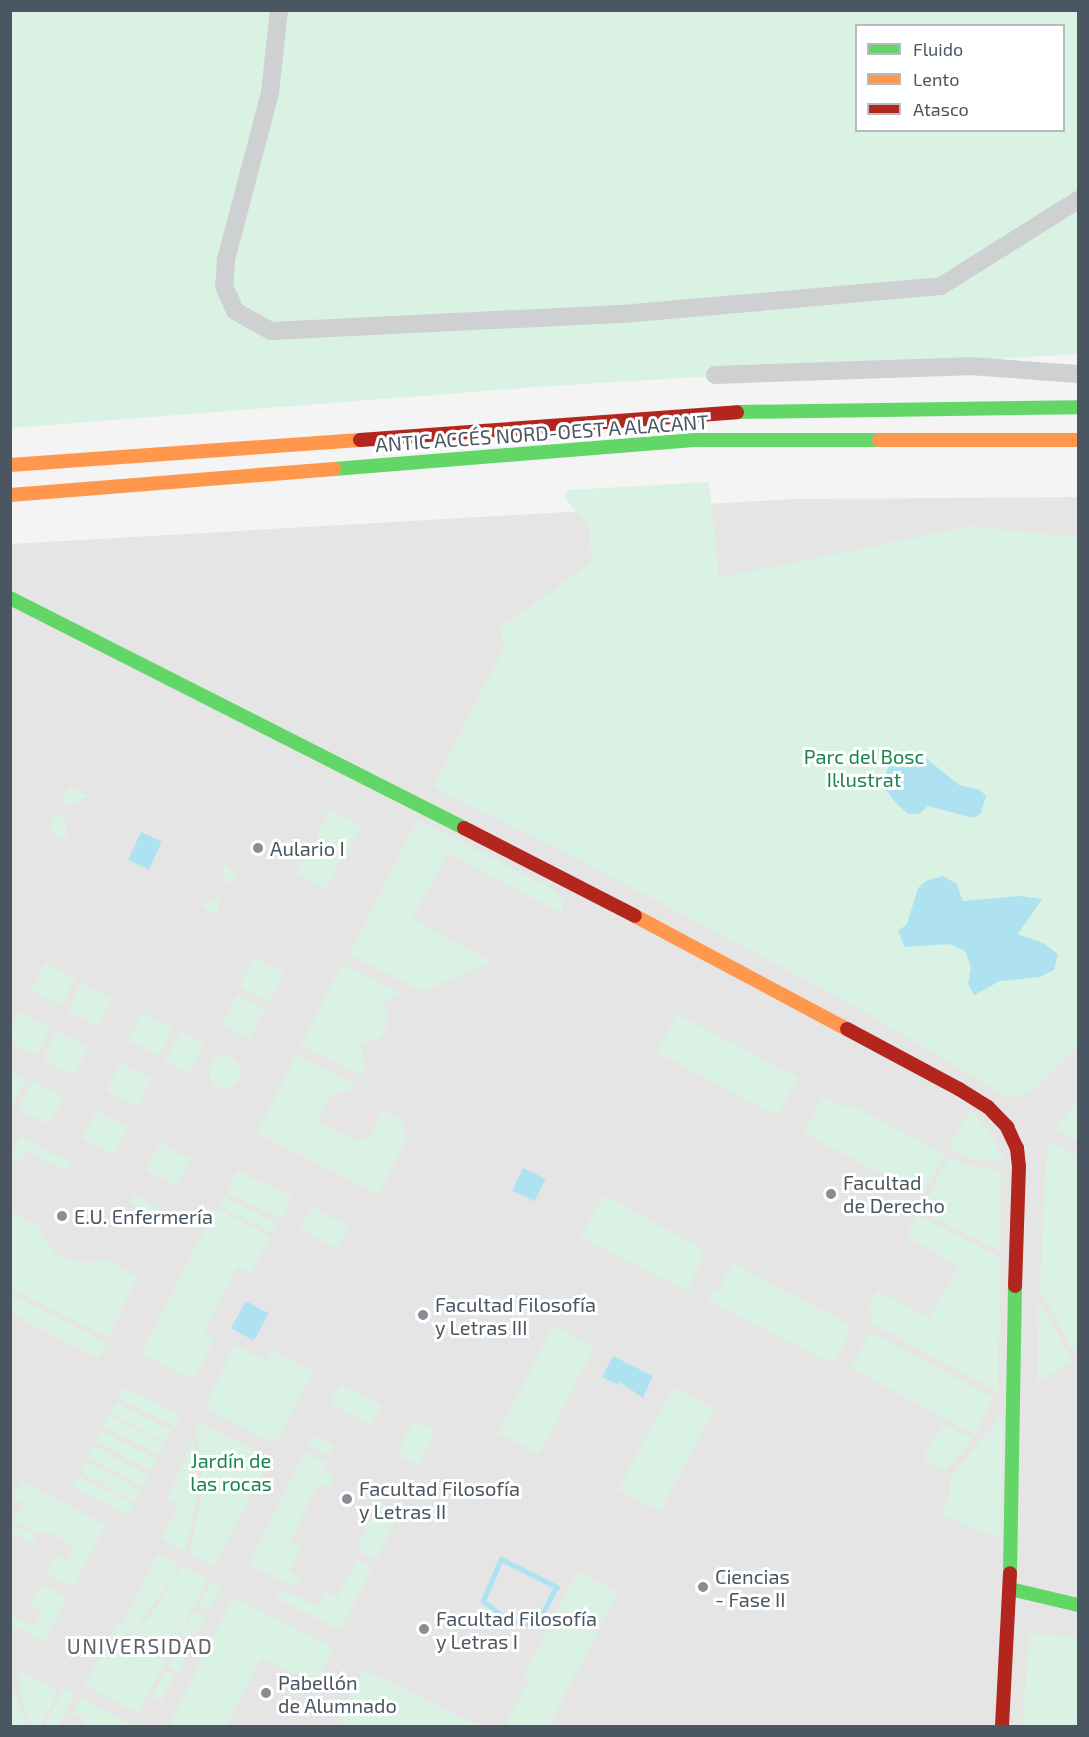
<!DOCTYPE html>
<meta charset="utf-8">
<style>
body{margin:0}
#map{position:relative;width:1089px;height:1737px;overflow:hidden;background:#f4f4f4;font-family:"Exo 2",sans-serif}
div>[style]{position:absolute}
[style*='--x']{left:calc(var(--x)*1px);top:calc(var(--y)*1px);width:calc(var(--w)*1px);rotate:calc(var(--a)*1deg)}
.education>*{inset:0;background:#e6e5e6}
.green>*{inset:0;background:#d9f2e3;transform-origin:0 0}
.round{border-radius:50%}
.water>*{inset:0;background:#aee2f0;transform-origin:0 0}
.stream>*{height:4.5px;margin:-2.25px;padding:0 2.25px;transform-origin:2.25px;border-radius:2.25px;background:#aee2f0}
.street>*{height:18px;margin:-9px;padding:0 9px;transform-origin:9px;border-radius:9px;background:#ced0d2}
.fast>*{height:14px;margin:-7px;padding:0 7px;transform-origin:7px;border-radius:7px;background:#63d668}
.slow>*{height:14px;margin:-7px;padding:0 7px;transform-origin:7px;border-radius:7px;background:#ff974d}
.jam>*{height:14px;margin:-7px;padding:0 7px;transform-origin:7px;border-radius:7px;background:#b3261e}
.dots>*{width:16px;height:16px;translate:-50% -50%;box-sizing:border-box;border:3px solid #fff;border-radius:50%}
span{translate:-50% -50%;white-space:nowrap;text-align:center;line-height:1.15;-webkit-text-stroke:6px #fff;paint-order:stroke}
.street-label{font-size:20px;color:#4a5661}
.park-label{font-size:20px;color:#17864f}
.poi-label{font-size:20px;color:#4a5661}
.left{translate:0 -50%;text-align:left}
.neighbourhood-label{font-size:21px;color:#5f6368;letter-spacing:1.5px}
.frame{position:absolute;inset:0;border:12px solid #4a5661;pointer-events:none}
.legend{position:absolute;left:855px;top:24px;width:210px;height:108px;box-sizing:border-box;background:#fff;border:2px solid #b7bbc0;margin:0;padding:8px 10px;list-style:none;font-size:18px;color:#4a5661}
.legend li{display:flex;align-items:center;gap:12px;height:30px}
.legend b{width:30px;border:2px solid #b7bbc0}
</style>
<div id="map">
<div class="education">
<div style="clip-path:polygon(1078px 497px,1078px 1726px,11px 1726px,11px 544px,795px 499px)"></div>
</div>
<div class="green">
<div style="clip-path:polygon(evenodd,10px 11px,1078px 11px,1078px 354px,536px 387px,11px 428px,10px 11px,856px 26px,1064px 26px,1064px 130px,856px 130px,856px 26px)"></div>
<div style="clip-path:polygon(709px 482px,719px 578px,972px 526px,1078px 538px,1078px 1046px,1037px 1087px,1020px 1096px,1009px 1098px,851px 1004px,588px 864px,433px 787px,504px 647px,500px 628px,592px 562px,589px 527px,565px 498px,568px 490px)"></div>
<div style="clip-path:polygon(69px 787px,88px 796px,69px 807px,60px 802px)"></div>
<div style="left:330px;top:810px;width:35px;height:31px;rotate:27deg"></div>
<div style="clip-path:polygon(55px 812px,65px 818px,67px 840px,48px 830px)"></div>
<div style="clip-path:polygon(417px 819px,557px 892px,563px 902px,561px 913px,448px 853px,412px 919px,492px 962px,423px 991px,349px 955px)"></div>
<div style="left:311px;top:845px;width:34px;height:32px;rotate:28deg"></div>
<div style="clip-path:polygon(222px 862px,237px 874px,225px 886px,225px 874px)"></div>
<div style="clip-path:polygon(219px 895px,218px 914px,199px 907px,206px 904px)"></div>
<div style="left:254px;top:958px;width:33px;height:33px;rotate:25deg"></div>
<div style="left:45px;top:963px;width:34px;height:31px;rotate:27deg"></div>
<div style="clip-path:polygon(343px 964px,401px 993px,382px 1002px,389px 1022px,381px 1037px,367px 1041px,368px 1045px,359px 1042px,366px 1067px,362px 1076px,301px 1045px)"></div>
<div style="left:81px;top:983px;width:34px;height:31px;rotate:26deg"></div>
<div style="left:237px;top:995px;width:31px;height:33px;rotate:27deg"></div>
<div style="clip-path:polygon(20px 1012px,51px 1028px,36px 1056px,11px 1042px,11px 1030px)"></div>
<div style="left:142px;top:1013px;width:34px;height:31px;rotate:26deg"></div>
<div style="left:677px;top:1014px;width:137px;height:43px;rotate:28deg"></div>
<div style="left:57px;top:1031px;width:35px;height:32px;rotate:27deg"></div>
<div style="left:180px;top:1031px;width:27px;height:34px;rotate:27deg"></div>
<div style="clip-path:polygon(296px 1055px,357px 1086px,328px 1098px,317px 1121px,357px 1141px,370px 1136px,382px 1111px,399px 1117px,407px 1138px,378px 1194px,257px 1133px)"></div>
<div class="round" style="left:209px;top:1056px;width:32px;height:32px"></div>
<div style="left:120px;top:1063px;width:35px;height:31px;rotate:27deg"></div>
<div style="clip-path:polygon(10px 1071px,26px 1079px,11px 1107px,10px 1106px)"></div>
<div style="left:32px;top:1081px;width:35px;height:31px;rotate:27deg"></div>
<div style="clip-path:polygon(822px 1096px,849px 1109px,851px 1105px,945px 1155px,922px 1195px,804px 1133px)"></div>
<div style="clip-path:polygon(1078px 1100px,1078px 1142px,1055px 1129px)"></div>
<div style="left:96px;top:1111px;width:35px;height:31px;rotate:27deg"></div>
<div style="clip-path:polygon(970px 1111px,990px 1132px,1004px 1161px,970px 1159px,948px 1146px)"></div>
<div style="clip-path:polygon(20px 1137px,72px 1164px,67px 1171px,27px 1151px,23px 1162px,11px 1156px)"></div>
<div style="clip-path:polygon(1050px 1141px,1078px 1156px,1078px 1342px,1075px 1353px,1040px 1290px,1046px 1160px)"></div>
<div style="left:159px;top:1143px;width:35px;height:30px;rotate:27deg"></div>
<div style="clip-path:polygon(949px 1158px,969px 1166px,1001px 1171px,1000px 1252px,921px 1210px)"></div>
<div style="left:237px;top:1171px;width:61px;height:24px;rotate:25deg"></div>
<div style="left:134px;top:1195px;width:41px;height:9px;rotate:28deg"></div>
<div style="clip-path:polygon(604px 1195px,704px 1250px,689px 1291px,581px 1238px)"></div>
<div style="clip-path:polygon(224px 1196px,277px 1224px,273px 1233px,220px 1207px)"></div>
<div style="left:312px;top:1207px;width:42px;height:25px;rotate:28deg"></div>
<div style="clip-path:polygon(216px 1208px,271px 1237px,251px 1273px,237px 1267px,203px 1333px,214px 1339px,193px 1380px,141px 1353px)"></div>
<div style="clip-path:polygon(11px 1212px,37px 1225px,53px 1251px,68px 1260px,92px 1263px,104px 1259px,138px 1277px,108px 1338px,11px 1288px)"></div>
<div style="clip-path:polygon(918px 1215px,1000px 1258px,998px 1392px,869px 1322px,873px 1315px,868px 1310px,877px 1291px,930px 1318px,958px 1266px,906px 1236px)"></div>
<div style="clip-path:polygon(733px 1264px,852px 1326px,834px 1364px,707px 1300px,713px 1290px,718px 1292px)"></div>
<div style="left:10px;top:1294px;width:109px;height:17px;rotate:27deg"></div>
<div style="clip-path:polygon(1039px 1302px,1073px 1361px,1038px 1382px)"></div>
<div style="left:553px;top:1326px;width:46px;height:120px;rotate:27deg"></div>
<div style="left:870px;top:1332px;width:140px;height:41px;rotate:28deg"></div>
<div style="clip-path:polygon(235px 1345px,265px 1361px,272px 1350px,313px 1371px,275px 1444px,205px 1408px)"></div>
<div style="left:340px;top:1384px;width:47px;height:22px;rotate:27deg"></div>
<div style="left:124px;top:1387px;width:63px;height:12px;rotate:27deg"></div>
<div style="left:673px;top:1387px;width:47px;height:116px;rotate:28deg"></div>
<div style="left:117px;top:1402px;width:62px;height:13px;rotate:28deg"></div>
<div style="clip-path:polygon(1003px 1415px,1000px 1539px,940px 1514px,951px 1493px,950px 1477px)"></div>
<div style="left:109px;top:1416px;width:63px;height:12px;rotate:27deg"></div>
<div style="left:413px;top:1420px;width:24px;height:38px;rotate:24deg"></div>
<div style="clip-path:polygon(200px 1423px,270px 1459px,214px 1566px,189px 1553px,201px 1499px,201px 1453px,196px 1434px)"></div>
<div style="clip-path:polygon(942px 1424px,973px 1438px,945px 1471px,923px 1458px)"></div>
<div style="left:101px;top:1431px;width:63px;height:12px;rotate:27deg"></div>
<div style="left:314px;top:1435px;width:23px;height:11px;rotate:29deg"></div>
<div style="clip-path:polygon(193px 1439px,196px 1503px,185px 1551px,162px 1539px,178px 1505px,167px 1500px)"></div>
<div style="left:94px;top:1446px;width:62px;height:13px;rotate:28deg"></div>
<div style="clip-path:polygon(304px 1452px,327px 1463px,323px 1471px,334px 1476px,329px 1488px,319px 1483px,290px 1542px,301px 1548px,289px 1571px,301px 1577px,295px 1587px,249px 1565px)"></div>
<div style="left:86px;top:1461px;width:62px;height:13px;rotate:28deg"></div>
<div style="left:78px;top:1476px;width:63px;height:12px;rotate:27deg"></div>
<div style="clip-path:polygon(22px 1481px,105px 1525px,73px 1587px,47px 1574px,56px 1555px,67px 1561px,75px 1547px,51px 1533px,39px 1534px,14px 1520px,23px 1504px,12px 1498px)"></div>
<div style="clip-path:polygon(379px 1502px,401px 1512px,376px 1560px,359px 1551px,363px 1545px,359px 1543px)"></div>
<div style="clip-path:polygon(14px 1525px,37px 1537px,33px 1543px,15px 1533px,11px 1540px)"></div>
<div style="clip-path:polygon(157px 1553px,179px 1564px,170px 1582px,136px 1627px,100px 1656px,117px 1624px,122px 1627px)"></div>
<div style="clip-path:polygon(357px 1560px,372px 1568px,340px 1630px,277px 1599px,282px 1589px,318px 1607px,325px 1591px,338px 1597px)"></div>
<div style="clip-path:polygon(182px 1566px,208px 1579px,138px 1713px,85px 1685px,96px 1662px,127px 1640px,151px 1615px)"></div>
<div style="clip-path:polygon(577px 1572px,618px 1592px,549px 1726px,513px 1726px,507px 1723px,529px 1681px,523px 1677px)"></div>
<div style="left:211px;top:1582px;width:11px;height:28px;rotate:27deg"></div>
<div style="clip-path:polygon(41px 1584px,67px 1598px,44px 1642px,11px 1624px,11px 1615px,33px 1627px,41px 1611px,31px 1606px)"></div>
<div style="clip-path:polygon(233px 1597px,333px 1648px,317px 1684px,261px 1658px,226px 1726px,175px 1726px,170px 1724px)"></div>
<div style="left:195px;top:1611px;width:12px;height:28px;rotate:31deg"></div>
<div style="clip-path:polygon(1030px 1633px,1078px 1638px,1078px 1726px,1022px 1726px)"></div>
<div style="left:180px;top:1642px;width:12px;height:28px;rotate:24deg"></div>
<div style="clip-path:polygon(18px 1670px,58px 1691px,40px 1726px,34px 1726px,24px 1711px)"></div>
<div style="clip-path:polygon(364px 1670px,481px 1726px,351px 1726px,339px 1720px)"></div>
<div style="left:165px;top:1671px;width:11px;height:28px;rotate:27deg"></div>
<div style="clip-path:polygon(63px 1689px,74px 1695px,58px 1726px,44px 1726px)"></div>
<div style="clip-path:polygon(15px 1691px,18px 1705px,29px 1726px,11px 1726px,11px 1694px)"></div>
<div style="clip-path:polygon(81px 1698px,133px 1725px,132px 1726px,82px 1726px,85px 1719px,74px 1714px)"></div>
</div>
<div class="water">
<div style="clip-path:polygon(917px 751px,959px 785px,980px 790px,986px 796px,981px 813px,974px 818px,928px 806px,919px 814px,908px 814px,895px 802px,884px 787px,887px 769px,897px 753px)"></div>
<div style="left:141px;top:832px;width:23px;height:31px;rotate:25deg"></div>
<div style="clip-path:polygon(943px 876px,956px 883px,963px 901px,1020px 896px,1042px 899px,1018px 934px,1043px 943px,1058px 954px,1054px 970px,1040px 977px,1000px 981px,974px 995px,968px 984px,971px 967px,965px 951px,949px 944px,905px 947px,898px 931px,907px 924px,918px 888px,926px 881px)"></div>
<div style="left:523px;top:1168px;width:25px;height:25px;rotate:26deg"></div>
<div style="left:246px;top:1301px;width:26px;height:31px;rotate:29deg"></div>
<div style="clip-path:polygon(613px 1356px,653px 1376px,643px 1398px,620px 1382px,618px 1385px,602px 1377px)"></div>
</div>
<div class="stream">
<div style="--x:501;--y:1559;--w:63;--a:26.6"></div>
<div style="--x:557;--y:1587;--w:42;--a:118.4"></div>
<div style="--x:537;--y:1624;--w:12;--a:180"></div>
<div style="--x:525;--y:1624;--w:24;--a:-161"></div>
<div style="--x:502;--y:1616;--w:24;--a:-142"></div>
<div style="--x:483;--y:1601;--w:46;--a:-66.8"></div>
</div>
<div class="street">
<div style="--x:279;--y:10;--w:83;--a:96.2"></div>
<div style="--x:270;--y:93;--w:173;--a:104.8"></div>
<div style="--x:226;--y:260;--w:26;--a:94"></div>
<div style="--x:224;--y:286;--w:27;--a:66"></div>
<div style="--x:235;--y:311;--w:41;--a:29.1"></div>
<div style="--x:271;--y:331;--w:363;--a:-2.8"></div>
<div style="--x:634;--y:313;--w:308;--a:-5"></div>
<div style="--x:941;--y:286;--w:162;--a:-32.1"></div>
<div style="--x:715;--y:375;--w:254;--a:-2"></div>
<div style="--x:969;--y:366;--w:109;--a:4.2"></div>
</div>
<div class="fast">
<div style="--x:737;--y:412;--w:341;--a:-0.8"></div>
<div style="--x:334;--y:469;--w:364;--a:-4.6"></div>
<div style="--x:697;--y:440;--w:182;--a:0"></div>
<div style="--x:10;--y:598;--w:509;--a:26.87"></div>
<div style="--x:1010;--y:1573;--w:287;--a:-89"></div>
<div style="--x:1010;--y:1589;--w:70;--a:13.2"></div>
</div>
<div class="slow">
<div style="--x:879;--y:440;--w:199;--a:0"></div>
<div style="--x:10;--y:465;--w:351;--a:-4.1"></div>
<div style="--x:10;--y:495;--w:325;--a:-4.6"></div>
<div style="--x:635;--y:916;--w:240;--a:28.1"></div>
</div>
<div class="jam">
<div style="--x:360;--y:440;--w:378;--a:-4.2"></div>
<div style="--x:464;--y:828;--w:192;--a:27.2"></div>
<div style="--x:847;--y:1029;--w:127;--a:28.2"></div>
<div style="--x:959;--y:1089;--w:34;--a:32"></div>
<div style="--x:988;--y:1107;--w:28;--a:46"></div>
<div style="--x:1007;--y:1127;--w:23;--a:65"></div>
<div style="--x:1017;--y:1148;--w:18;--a:84"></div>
<div style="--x:1019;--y:1166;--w:120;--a:91.9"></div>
<div style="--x:1002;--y:1726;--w:153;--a:-87"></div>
</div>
<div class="dots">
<div style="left:258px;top:848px;background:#868d94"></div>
<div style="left:831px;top:1194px;background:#868d94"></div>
<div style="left:62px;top:1216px;background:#868d94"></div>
<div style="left:423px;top:1315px;background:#868d94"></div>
<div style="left:347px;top:1499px;background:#868d94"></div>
<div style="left:703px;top:1587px;background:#868d94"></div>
<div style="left:424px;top:1629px;background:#868d94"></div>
<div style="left:266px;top:1693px;background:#868d94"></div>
</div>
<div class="street-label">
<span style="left:542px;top:433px;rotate:-4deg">ANTIC ACCÉS NORD-OEST A ALACANT</span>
</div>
<div class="park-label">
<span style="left:864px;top:768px">Parc del Bosc<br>Il·lustrat</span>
<span style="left:231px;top:1472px">Jardín de<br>las rocas</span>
</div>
<div class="poi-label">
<span class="left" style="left:270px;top:848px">Aulario I</span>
<span class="left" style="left:843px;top:1194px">Facultad<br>de Derecho</span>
<span class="left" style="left:74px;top:1216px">E.U. Enfermería</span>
<span class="left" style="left:435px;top:1316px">Facultad Filosofía<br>y Letras III</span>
<span class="left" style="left:359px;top:1500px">Facultad Filosofía<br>y Letras II</span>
<span class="left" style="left:715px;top:1588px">Ciencias<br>- Fase II</span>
<span class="left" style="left:436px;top:1630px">Facultad Filosofía<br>y Letras I</span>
<span class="left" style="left:278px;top:1694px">Pabellón<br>de Alumnado</span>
</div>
<div class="neighbourhood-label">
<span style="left:140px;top:1646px">UNIVERSIDAD</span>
</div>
<div class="frame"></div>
<ul class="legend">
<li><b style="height:8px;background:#63d668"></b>Fluido</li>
<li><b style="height:8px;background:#ff974d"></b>Lento</li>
<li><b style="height:8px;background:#b3261e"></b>Atasco</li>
</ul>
</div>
